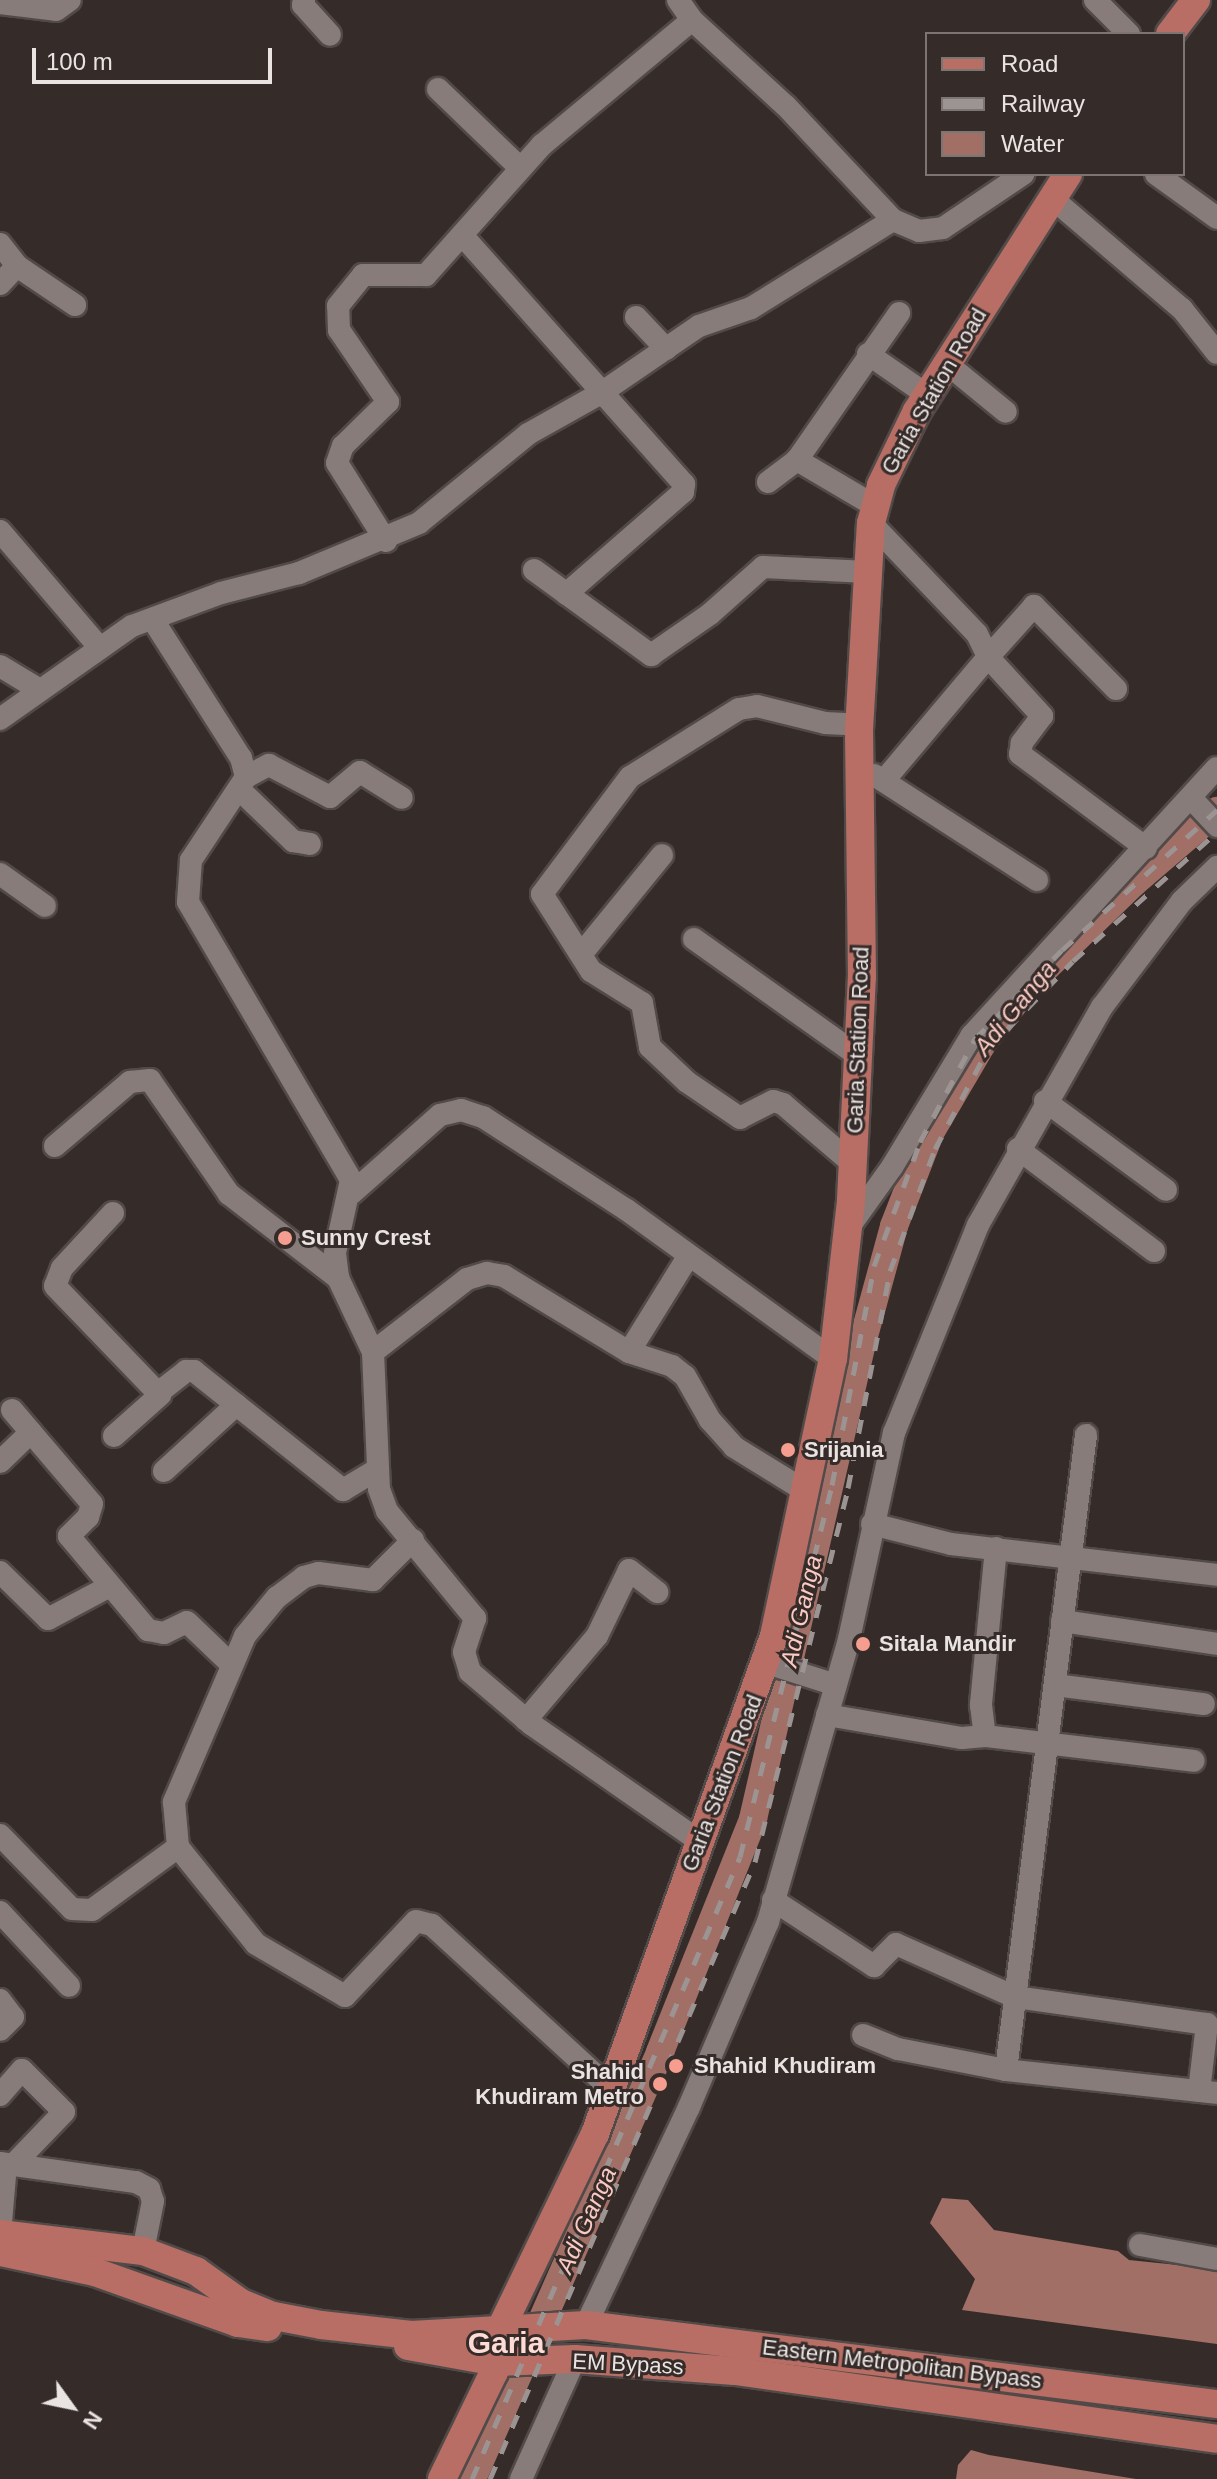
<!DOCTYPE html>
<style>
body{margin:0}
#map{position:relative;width:1217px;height:2479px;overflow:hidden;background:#352c2a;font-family:Helvetica,sans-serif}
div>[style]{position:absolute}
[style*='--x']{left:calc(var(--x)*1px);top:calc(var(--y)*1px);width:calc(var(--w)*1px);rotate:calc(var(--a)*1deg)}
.water>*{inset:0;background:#a16f66}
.river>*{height:28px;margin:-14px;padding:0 14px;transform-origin:14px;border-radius:14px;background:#a16f66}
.roads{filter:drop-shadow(2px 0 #524a48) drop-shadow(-2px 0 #524a48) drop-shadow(0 2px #524a48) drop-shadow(0 -2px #524a48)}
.minor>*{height:22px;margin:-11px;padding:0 11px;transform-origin:11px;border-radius:11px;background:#877c7a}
.major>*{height:28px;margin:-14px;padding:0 14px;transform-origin:14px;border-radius:14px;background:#b86e64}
.rail>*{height:5px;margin-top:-2.5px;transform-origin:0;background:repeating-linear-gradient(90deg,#9b9493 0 14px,transparent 0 28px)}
.dots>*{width:22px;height:22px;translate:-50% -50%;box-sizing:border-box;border:4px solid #352c2a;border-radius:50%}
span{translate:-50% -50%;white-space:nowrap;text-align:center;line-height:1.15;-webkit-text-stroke:6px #352c2a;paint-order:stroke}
.street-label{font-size:22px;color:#e9e3e2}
.poi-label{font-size:22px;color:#e9e3e2;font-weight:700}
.left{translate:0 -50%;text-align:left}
.right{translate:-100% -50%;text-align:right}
.water-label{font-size:24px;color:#fbcac2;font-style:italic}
.district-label{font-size:30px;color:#fedbd5;font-weight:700}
.legend{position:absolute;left:925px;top:32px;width:260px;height:144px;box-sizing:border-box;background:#352c2a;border:2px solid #7d7574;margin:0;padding:10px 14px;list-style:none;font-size:24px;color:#e9e3e2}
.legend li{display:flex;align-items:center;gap:16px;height:40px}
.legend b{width:40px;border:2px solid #7d7574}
.north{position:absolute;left:32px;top:2367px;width:80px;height:80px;-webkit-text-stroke:6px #352c2a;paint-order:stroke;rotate:123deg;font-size:22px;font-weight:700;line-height:32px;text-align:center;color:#e9e3e2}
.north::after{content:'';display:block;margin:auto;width:28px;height:36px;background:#e9e3e2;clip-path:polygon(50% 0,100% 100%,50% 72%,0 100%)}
.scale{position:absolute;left:32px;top:48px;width:240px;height:36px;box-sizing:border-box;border:4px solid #e9e3e2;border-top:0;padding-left:10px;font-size:24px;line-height:28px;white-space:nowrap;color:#e9e3e2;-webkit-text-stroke:6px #352c2a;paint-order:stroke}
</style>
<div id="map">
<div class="water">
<div style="clip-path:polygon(942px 2198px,968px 2200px,994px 2230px,1118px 2251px,1129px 2260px,1217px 2269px,1217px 2344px,962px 2310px,975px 2279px,930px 2223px)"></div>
<div style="clip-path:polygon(971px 2450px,989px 2455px,1136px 2479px,956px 2479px,958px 2465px)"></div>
</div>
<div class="river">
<div style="--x:472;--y:2479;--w:467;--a:-66.2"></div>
<div style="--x:660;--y:2052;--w:251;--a:-68.2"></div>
<div style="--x:753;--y:1819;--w:484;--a:-77.1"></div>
<div style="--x:861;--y:1347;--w:125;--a:-74.7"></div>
<div style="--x:894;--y:1226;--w:100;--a:-68.8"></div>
<div style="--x:930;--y:1133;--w:103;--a:-59.7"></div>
<div style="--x:982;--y:1044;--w:80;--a:-51.6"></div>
<div style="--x:1032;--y:981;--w:141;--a:-44.1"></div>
<div style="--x:1133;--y:883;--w:111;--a:-40.6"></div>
</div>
<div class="roads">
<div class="minor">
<div style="--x:304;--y:0;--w:5;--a:101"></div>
<div style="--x:303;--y:5;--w:40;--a:48"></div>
<div style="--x:678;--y:0;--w:24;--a:55"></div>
<div style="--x:692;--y:20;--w:127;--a:42.5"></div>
<div style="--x:786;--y:106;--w:156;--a:46.8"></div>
<div style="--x:893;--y:220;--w:28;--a:23"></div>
<div style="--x:919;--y:231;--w:24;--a:-7"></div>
<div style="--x:943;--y:228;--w:97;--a:-34"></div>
<div style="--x:1095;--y:0;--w:48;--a:45"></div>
<div style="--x:0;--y:3;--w:56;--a:7.1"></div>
<div style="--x:56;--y:10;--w:17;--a:-36"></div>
<div style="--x:438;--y:89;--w:112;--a:43.9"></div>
<div style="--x:1156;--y:174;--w:75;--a:35.8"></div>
<div style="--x:1053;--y:199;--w:170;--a:40.5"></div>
<div style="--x:1182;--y:309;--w:56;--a:51.5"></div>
<div style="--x:462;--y:235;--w:334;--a:48.3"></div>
<div style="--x:684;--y:484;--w:8;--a:97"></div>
<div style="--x:683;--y:492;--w:155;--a:138.9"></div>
<div style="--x:0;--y:244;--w:28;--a:52"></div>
<div style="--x:0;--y:284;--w:25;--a:-47"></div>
<div style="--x:17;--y:266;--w:70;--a:33.9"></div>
<div style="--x:636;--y:317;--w:44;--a:46.8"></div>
<div style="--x:868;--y:354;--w:72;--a:34.8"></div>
<div style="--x:946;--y:363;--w:77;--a:39.2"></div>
<div style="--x:768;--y:482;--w:36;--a:-37"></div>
<div style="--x:875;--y:506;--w:91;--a:-149.5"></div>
<div style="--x:797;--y:460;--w:179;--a:-55.2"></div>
<div style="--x:871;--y:523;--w:153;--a:46.3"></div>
<div style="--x:977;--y:634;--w:25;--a:64"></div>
<div style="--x:988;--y:657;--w:158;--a:130.1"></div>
<div style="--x:0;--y:531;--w:154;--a:49.5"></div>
<div style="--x:386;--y:541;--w:92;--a:-122.1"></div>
<div style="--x:337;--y:463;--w:18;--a:-71"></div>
<div style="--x:343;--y:446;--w:63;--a:-44.4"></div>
<div style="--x:388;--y:402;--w:87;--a:-124.2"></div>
<div style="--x:339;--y:330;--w:24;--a:-92"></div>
<div style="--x:338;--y:306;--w:40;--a:-51"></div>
<div style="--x:363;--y:275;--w:63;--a:0"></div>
<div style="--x:426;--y:275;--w:174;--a:-48.3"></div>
<div style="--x:542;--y:145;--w:195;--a:-39.8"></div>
<div style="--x:534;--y:570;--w:145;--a:36"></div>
<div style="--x:651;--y:655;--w:72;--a:-34.8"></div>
<div style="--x:710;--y:614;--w:71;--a:-41.6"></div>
<div style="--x:763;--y:567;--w:105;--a:2.7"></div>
<div style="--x:153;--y:620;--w:164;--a:57.5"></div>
<div style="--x:241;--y:758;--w:20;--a:75"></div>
<div style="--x:246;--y:777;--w:100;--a:123.5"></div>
<div style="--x:191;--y:860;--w:42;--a:94.1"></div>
<div style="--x:188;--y:902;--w:322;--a:59.6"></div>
<div style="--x:351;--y:1180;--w:75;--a:102.4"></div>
<div style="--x:335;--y:1253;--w:25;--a:83"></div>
<div style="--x:338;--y:1278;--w:82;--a:64.7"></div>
<div style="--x:373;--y:1352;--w:137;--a:87.5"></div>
<div style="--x:379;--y:1489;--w:23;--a:70"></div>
<div style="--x:387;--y:1511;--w:139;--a:50.6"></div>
<div style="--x:475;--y:1618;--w:36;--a:108"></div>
<div style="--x:464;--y:1652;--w:21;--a:73"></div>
<div style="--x:470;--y:1672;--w:80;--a:40.4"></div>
<div style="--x:531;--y:1724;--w:203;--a:34.8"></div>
<div style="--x:0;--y:666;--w:47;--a:31"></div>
<div style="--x:1116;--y:689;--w:117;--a:-134.7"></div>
<div style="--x:1034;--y:606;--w:69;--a:132"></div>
<div style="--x:988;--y:657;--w:80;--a:47.5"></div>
<div style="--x:1042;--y:716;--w:34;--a:127"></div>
<div style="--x:1022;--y:743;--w:11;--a:100"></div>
<div style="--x:1020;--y:754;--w:157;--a:36.7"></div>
<div style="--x:0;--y:719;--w:161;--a:-35.2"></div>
<div style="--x:132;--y:626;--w:95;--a:-20.3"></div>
<div style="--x:221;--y:593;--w:81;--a:-14.4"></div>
<div style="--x:299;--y:573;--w:130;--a:-22.6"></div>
<div style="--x:419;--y:523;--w:141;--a:-39.2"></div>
<div style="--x:528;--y:434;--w:84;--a:-29.3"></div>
<div style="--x:601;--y:393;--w:119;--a:-34.4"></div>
<div style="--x:699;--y:326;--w:55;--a:-19.1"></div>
<div style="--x:751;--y:308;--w:167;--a:-31.8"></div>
<div style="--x:874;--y:775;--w:194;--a:32.8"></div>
<div style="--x:246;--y:777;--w:26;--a:-28"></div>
<div style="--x:269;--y:765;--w:69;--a:27.7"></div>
<div style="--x:330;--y:797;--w:39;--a:-40"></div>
<div style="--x:360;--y:772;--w:49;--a:31.8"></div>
<div style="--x:240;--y:790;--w:74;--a:43.9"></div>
<div style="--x:293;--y:841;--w:17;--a:10"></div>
<div style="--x:1192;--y:799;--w:37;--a:47"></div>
<div style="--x:0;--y:874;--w:55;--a:35.4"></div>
<div style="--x:694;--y:939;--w:200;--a:35.4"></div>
<div style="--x:583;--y:952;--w:125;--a:-50.8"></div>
<div style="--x:1045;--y:1101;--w:150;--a:36.3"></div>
<div style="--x:55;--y:1146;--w:99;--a:-40.5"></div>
<div style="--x:130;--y:1082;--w:20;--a:-6"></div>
<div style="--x:150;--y:1080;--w:139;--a:55.3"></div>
<div style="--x:229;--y:1194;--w:138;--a:37.6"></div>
<div style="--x:1018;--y:1149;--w:170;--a:36.9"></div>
<div style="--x:853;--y:1164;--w:92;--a:-139.4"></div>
<div style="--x:783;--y:1104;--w:10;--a:-163"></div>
<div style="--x:773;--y:1101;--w:37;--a:153"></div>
<div style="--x:740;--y:1118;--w:64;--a:-145.8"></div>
<div style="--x:687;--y:1082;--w:51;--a:-136.6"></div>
<div style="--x:650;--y:1047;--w:45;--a:-100.3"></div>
<div style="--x:642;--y:1003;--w:60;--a:-147.9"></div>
<div style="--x:591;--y:971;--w:91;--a:-122.5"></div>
<div style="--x:542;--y:894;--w:146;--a:-53.1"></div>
<div style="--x:630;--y:777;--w:128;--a:-32"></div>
<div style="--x:739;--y:709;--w:18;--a:-9"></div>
<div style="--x:757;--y:706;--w:70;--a:14"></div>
<div style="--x:825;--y:723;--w:35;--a:3"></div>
<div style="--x:352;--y:1193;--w:118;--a:-41.6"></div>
<div style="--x:440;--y:1115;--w:22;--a:-13"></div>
<div style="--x:461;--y:1110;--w:23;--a:18"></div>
<div style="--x:483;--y:1117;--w:171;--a:32.9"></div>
<div style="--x:627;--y:1210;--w:254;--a:35.9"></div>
<div style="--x:113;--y:1213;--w:75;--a:132.8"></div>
<div style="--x:62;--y:1268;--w:19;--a:111"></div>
<div style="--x:55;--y:1286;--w:149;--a:46.1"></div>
<div style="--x:158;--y:1393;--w:36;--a:-38"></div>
<div style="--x:186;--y:1371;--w:8;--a:0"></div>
<div style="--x:194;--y:1371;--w:191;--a:38.6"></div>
<div style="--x:343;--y:1490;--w:41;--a:-31"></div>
<div style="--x:849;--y:1227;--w:74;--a:-54.4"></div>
<div style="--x:892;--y:1167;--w:154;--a:-58.8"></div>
<div style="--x:972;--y:1035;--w:362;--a:-47.5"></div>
<div style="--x:373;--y:1352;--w:119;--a:-37.8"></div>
<div style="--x:467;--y:1279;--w:21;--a:-17"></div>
<div style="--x:487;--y:1273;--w:17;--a:10"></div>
<div style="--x:504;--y:1276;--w:146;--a:31.3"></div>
<div style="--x:629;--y:1352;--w:112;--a:-58.2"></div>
<div style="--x:629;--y:1352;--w:45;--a:18"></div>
<div style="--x:672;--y:1366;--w:16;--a:38"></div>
<div style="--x:685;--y:1376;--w:51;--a:60.4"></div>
<div style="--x:710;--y:1420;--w:36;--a:48"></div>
<div style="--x:734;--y:1447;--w:86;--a:31.7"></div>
<div style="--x:12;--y:1410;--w:123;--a:49.6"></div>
<div style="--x:92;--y:1504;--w:14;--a:107"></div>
<div style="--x:88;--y:1517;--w:27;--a:135"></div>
<div style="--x:69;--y:1536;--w:123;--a:50"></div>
<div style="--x:148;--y:1630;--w:16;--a:11"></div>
<div style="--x:164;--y:1633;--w:25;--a:-26"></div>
<div style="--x:187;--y:1622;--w:62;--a:43.7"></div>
<div style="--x:1086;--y:1435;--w:640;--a:97.18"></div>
<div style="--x:1006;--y:2070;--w:212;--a:6.2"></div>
<div style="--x:114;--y:1436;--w:62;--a:-41.7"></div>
<div style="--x:0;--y:1462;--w:43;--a:-44.1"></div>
<div style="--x:164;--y:1471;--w:98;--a:-42.5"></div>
<div style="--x:872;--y:1524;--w:81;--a:14.2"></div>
<div style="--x:951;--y:1544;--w:268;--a:6.6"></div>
<div style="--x:413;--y:1540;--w:57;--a:135"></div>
<div style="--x:373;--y:1580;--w:55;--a:-172.7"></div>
<div style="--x:318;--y:1573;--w:15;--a:164"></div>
<div style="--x:304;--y:1577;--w:34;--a:143"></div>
<div style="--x:277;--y:1597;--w:50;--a:129.4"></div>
<div style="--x:245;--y:1636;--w:181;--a:113.2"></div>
<div style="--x:174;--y:1802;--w:45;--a:84.9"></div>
<div style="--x:178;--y:1847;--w:124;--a:51.2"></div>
<div style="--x:256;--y:1944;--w:103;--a:30.3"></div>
<div style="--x:345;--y:1996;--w:103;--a:-46.6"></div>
<div style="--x:416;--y:1921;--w:16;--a:14"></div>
<div style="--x:432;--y:1925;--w:240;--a:42.5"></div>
<div style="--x:996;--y:1548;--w:158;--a:95.5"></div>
<div style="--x:981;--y:1705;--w:31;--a:83"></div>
<div style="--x:985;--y:1736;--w:210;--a:6.8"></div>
<div style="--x:0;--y:1572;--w:67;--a:44.4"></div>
<div style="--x:48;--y:1619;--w:70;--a:-28"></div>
<div style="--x:1062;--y:1621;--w:157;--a:8.4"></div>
<div style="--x:767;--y:1663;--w:72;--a:17.7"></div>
<div style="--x:1055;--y:1685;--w:150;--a:7.3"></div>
<div style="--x:827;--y:1715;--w:137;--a:9.7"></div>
<div style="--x:962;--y:1738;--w:23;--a:-5"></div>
<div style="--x:526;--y:1720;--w:110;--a:-49.8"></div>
<div style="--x:597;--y:1636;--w:73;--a:-64.1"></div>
<div style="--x:629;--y:1570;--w:36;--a:38"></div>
<div style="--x:0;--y:1835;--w:103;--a:45.8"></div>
<div style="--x:72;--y:1909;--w:20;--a:3"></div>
<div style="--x:92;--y:1910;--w:107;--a:-36.2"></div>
<div style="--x:773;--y:1900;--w:121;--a:33.2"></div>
<div style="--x:874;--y:1966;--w:31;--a:-45"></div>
<div style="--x:896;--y:1944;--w:130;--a:24"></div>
<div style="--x:1015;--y:1997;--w:194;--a:8"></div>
<div style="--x:1207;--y:2024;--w:67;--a:96.8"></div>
<div style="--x:0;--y:1912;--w:101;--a:47"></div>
<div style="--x:0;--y:2000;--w:21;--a:53"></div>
<div style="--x:13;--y:2017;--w:18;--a:135"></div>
<div style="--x:863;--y:2035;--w:38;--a:22"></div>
<div style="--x:898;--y:2049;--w:110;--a:11"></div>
<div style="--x:0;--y:2095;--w:33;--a:-49"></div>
<div style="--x:22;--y:2070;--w:59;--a:45"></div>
<div style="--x:64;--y:2112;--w:74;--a:133.9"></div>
<div style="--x:0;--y:2163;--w:137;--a:8"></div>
<div style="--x:136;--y:2182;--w:15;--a:28"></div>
<div style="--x:149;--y:2189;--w:13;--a:72"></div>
<div style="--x:153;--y:2201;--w:51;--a:101.3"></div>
<div style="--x:0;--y:2234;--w:70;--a:-85.1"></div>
<div style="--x:1140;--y:2245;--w:78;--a:10.3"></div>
<div style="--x:586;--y:2325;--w:241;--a:-64.7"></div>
<div style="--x:689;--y:2107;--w:201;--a:-66.9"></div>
<div style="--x:768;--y:1922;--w:294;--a:-74"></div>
<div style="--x:849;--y:1639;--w:211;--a:-77.7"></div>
<div style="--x:894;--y:1433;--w:224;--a:-68"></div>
<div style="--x:978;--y:1225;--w:251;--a:-60.4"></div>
<div style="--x:1102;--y:1007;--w:133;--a:-53"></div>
<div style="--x:1182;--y:901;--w:49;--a:-44.2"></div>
<div style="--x:521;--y:2479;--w:132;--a:-65.8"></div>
</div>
<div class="major">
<div style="--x:1170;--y:34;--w:43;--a:-52.6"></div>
<div style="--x:0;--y:2234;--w:144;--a:6.8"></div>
<div style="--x:143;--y:2251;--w:57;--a:20.7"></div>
<div style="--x:196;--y:2271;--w:55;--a:35.4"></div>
<div style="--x:241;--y:2303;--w:35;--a:22"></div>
<div style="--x:274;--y:2316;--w:48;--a:10.8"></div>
<div style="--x:321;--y:2325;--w:91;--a:6.3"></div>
<div style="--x:411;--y:2335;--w:175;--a:-3.3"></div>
<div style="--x:586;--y:2325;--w:636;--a:7.14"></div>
<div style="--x:1;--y:2252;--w:96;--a:12"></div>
<div style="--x:95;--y:2272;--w:152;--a:19.6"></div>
<div style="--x:238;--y:2323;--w:30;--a:8"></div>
<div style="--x:408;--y:2346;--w:90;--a:10.2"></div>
<div style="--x:497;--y:2362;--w:78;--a:-2.2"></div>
<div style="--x:575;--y:2359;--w:160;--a:4.3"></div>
<div style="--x:735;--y:2371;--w:487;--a:8"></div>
<div style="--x:442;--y:2479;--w:119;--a:-64.1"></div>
<div style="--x:494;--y:2372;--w:47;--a:-80.1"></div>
<div style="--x:502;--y:2326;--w:213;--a:-64.2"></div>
<div style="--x:595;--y:2134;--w:529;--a:-70.23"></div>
<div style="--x:774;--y:1636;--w:283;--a:-78"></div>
<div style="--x:833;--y:1359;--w:160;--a:-83.5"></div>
<div style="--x:851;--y:1200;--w:223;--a:-87.2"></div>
<div style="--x:862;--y:977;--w:247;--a:-90.7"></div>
<div style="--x:859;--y:730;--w:207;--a:-86.7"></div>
<div style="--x:871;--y:523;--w:39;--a:-75"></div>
<div style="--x:881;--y:485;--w:82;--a:-64.1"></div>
<div style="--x:917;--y:411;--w:281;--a:-57.5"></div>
</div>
</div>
<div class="rail">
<div style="--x:472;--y:2479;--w:677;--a:-66.69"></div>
<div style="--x:740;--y:1857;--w:383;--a:-76.1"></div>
<div style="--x:832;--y:1485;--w:223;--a:-79.1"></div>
<div style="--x:874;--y:1266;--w:132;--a:-69.6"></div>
<div style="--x:920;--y:1142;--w:117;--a:-61.9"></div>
<div style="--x:975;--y:1039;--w:124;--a:-45.7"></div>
<div style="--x:1062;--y:950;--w:209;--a:-42.1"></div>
<div style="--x:490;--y:2479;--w:672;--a:-66.76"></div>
<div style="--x:755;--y:1862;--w:385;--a:-76"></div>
<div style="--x:848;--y:1488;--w:221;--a:-79"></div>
<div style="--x:890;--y:1271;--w:130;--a:-69.8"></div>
<div style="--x:935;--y:1149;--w:113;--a:-62.1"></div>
<div style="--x:988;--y:1049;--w:122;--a:-46"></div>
<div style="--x:1073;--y:961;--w:193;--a:-41.9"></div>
</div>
<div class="dots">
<div style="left:285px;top:1238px;background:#f59d8f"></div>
<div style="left:788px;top:1450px;background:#f59d8f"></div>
<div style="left:863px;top:1644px;background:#f59d8f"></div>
<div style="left:676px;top:2066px;background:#f59d8f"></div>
<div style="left:660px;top:2084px;background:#f59d8f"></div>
</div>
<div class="street-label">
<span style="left:934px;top:391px;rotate:-60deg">Garia Station Road</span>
<span style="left:858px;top:1040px;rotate:-88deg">Garia Station Road</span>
<span style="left:722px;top:1783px;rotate:-69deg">Garia Station Road</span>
<span style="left:628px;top:2364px;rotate:3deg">EM Bypass</span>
<span style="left:902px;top:2364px;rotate:7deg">Eastern Metropolitan Bypass</span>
</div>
<div class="poi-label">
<span class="left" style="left:301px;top:1238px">Sunny Crest</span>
<span class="left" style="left:804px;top:1450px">Srijania</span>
<span class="left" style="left:879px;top:1644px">Sitala Mandir</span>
<span class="left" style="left:694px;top:2066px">Shahid Khudiram</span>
<span class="right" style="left:644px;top:2084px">Shahid<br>Khudiram Metro</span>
</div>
<div class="water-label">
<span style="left:1015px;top:1008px;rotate:-51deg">Adi Ganga</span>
<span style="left:801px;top:1611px;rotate:-77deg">Adi Ganga</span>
<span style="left:586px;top:2220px;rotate:-66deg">Adi Ganga</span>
</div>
<div class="district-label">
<span style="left:506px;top:2343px">Garia</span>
</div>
<ul class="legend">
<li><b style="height:10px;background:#b86e64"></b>Road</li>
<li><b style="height:10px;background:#9b9493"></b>Railway</li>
<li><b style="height:22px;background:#a16f66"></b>Water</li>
</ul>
<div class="north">N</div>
<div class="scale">100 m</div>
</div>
